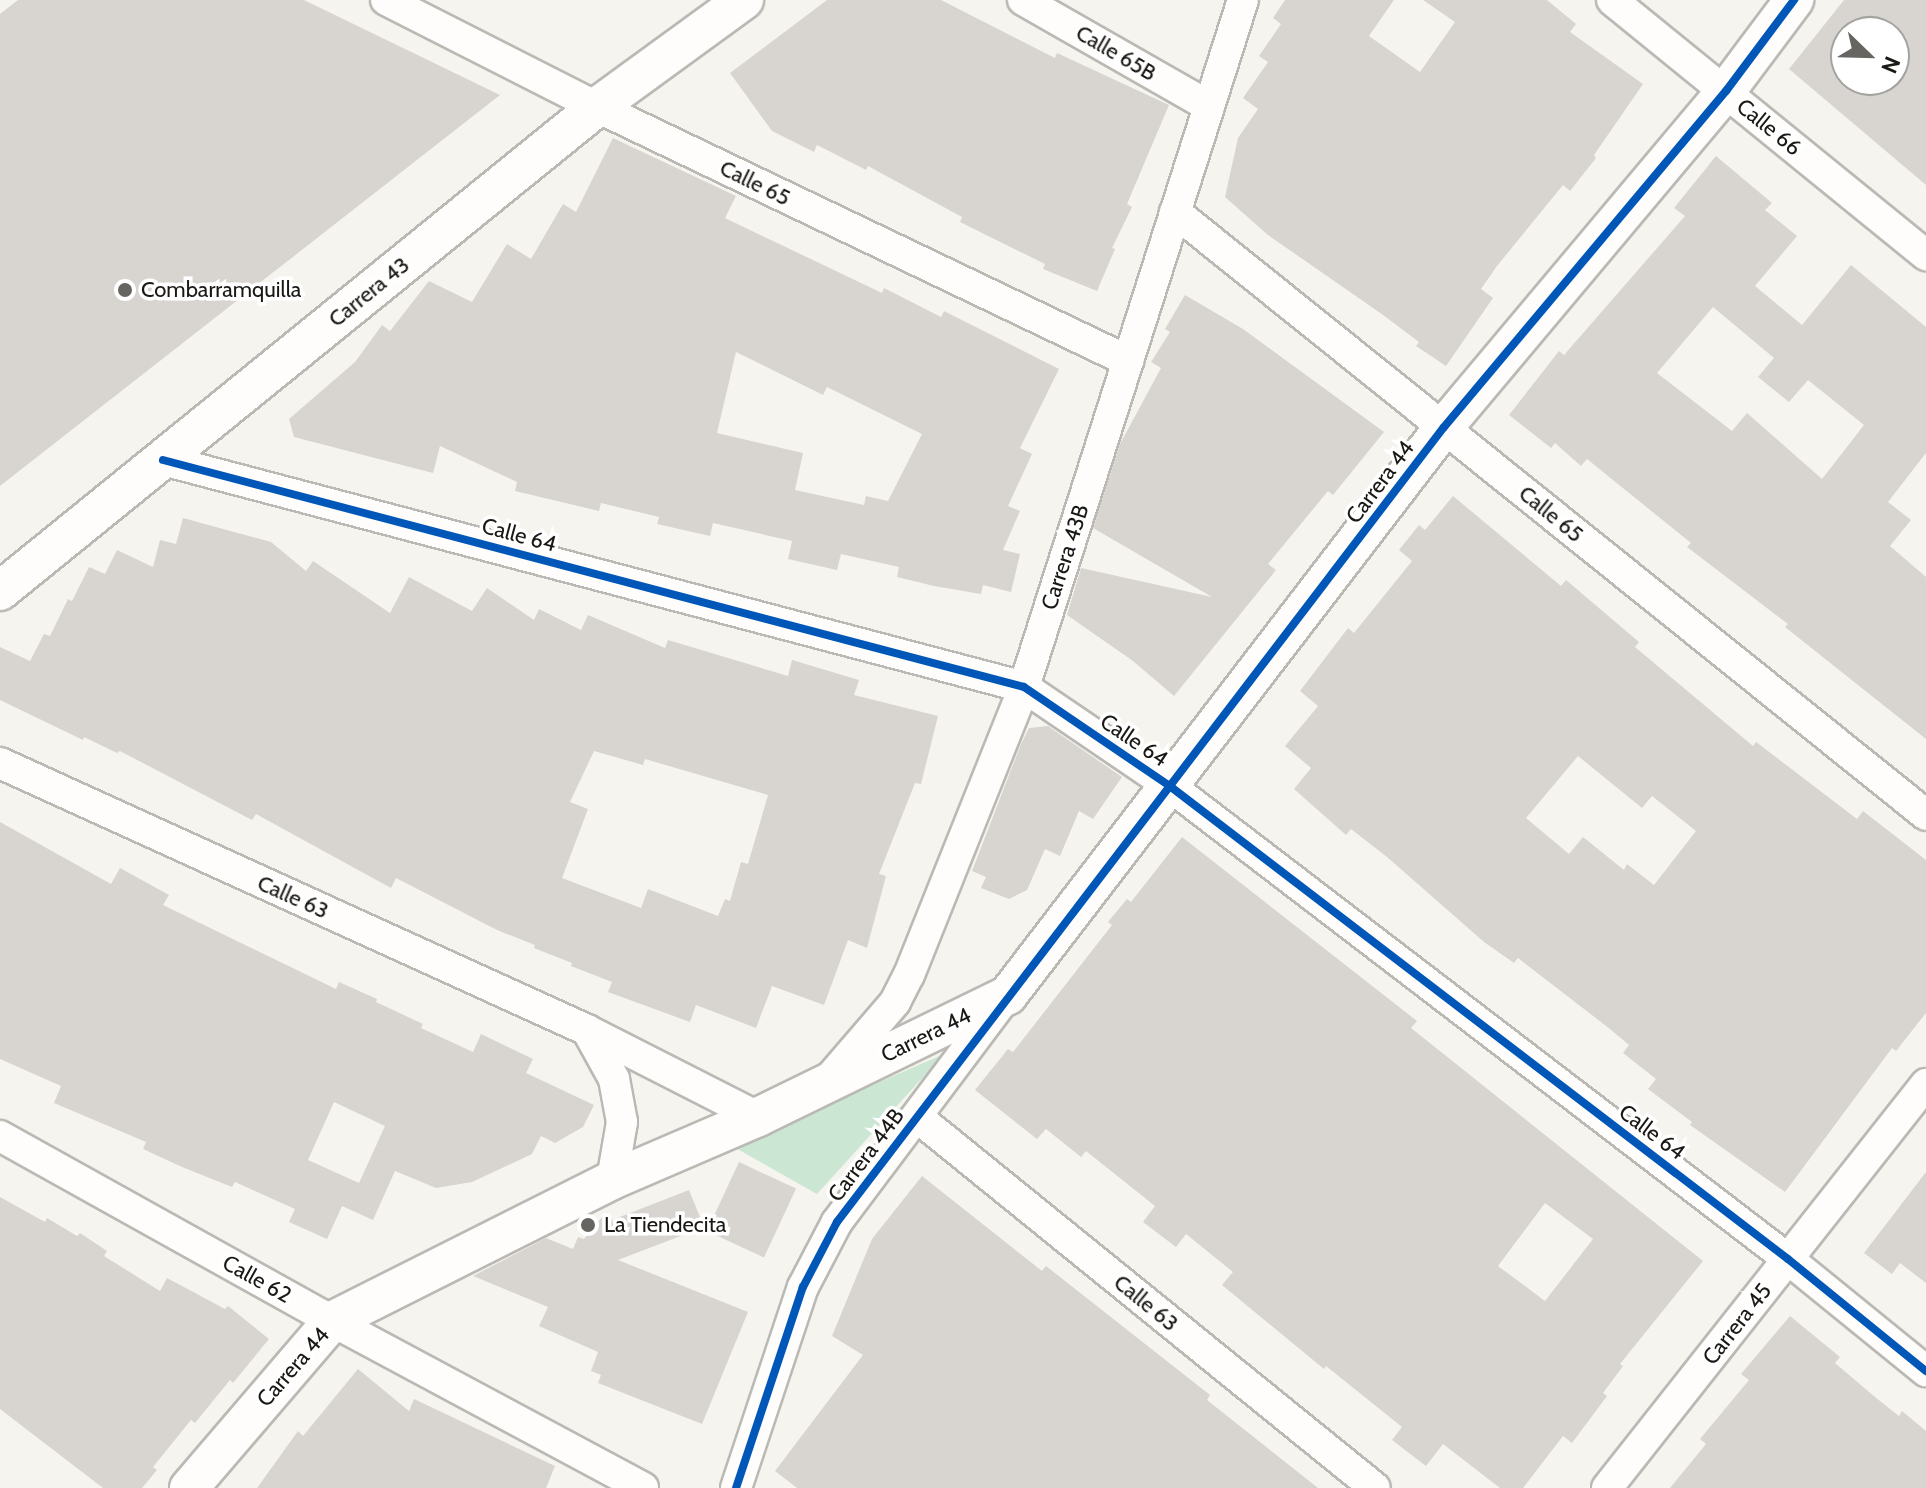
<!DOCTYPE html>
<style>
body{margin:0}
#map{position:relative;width:1926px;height:1488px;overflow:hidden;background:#f6f4ee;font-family:Cabin,sans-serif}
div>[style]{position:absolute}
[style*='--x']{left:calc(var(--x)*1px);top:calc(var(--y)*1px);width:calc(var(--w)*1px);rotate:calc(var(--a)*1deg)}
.green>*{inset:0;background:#cce6d4}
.building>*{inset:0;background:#d8d5d1;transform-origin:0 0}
.roads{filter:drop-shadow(2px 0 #bab9b4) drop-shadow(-2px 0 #bab9b4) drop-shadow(0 2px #bab9b4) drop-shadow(0 -2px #bab9b4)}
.minor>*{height:30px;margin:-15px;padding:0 15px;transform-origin:15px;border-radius:15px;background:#fefdfc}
.tertiary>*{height:38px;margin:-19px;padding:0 19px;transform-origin:19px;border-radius:19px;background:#fefdfc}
.cycleway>*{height:8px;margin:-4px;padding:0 4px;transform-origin:4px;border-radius:4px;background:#0057b8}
.dots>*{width:22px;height:22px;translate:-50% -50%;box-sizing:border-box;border:4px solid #fff;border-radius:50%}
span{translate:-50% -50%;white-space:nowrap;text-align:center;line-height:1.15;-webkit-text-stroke:7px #fff;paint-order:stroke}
.street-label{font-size:22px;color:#1a1815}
.poi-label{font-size:22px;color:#1a1815}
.left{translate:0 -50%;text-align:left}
.north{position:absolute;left:1830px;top:16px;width:80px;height:80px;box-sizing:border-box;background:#fff;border:2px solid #a3a3a1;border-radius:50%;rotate:113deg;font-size:22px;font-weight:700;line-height:32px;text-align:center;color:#1a1815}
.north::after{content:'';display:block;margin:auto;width:28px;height:36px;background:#676561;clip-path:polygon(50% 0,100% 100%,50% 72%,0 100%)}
</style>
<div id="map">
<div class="green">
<div style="clip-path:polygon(944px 1054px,817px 1194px,732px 1146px)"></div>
</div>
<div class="building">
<div style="clip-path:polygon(18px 0,304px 0,500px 95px,0 486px,0 14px)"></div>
<div style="clip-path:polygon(827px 0,941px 0,1055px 58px,1057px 53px,1169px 105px,1127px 204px,1132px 207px,1112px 248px,1115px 249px,1097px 291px,1043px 269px,1045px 264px,960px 222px,962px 217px,868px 166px,866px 170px,817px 145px,814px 152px,772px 131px,730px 73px)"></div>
<div style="clip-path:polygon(1285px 0,1394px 0,1369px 36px,1420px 72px,1455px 22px,1423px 0,1547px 0,1576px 24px,1570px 32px,1643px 84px,1594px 155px,1596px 158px,1570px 191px,1563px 185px,1497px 266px,1481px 289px,1493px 298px,1446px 366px,1416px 346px,1419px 342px,1383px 315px,1268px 235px,1225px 197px,1238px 138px,1258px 109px,1243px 98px,1268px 62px,1259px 56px,1281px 24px,1273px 18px)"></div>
<div style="clip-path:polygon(evenodd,1844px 0,1926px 0,1926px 185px,1789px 69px,1844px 0,1846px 32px,1894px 32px,1894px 80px,1846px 80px,1846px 32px)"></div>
<div style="clip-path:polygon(evenodd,613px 138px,736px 196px,725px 218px,882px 293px,884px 288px,941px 317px,944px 311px,1059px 369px,1020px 448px,1032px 454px,1008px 506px,1020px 511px,1003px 550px,1020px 554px,1011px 592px,983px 585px,981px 594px,934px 586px,897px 577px,899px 567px,841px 554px,837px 570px,788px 559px,792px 541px,713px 523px,710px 536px,657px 524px,659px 517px,601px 503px,599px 511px,515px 491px,517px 482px,440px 446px,433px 473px,294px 437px,289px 419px,355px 362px,382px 325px,390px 331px,429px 281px,472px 302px,507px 244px,531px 259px,563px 204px,576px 212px,613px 138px,736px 352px,823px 395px,827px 387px,922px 434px,888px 501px,866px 496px,864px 505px,795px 490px,803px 453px,717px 433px,736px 352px)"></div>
<div style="clip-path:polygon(evenodd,1716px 156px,1772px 203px,1765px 210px,1797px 236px,1755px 286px,1802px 325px,1851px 265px,1926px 327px,1926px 453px,1888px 502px,1911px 520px,1890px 546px,1926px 577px,1926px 739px,1785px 627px,1788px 624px,1687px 547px,1691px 543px,1587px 459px,1581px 466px,1555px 443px,1551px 448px,1509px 415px,1559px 351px,1564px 355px,1685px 216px,1674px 208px,1716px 156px,1713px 307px,1774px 358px,1758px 377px,1789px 402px,1808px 380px,1864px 425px,1822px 479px,1747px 413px,1732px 431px,1657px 373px,1713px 307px)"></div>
<div style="clip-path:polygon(1185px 295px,1243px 329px,1384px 432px,1333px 495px,1328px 491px,1268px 564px,1276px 570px,1174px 696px,1133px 661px,1067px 615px,1081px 568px,1212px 597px,1093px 528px,1120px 444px,1161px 368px,1151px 362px,1170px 332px,1165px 329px)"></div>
<div style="clip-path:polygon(evenodd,1453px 496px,1561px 586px,1566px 580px,1639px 642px,1635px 647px,1753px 746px,1756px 742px,1857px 819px,1863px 811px,1926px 860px,1926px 1013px,1896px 1051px,1892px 1048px,1785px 1192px,1690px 1125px,1692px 1122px,1648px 1089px,1656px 1079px,1623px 1053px,1629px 1045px,1610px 1029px,1518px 958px,1514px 963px,1484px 942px,1387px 857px,1351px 829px,1346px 835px,1294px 789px,1311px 768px,1285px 746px,1318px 706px,1300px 691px,1348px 628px,1354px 633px,1412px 561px,1399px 550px,1419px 525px,1425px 530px,1453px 496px,1578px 756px,1642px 808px,1652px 796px,1696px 831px,1654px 885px,1627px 864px,1624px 870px,1583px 837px,1569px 854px,1526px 818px,1578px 756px)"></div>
<div style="clip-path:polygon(evenodd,183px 518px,271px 542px,306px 571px,313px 561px,390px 613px,409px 577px,472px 611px,487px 588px,534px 620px,539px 609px,581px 630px,588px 615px,665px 648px,668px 640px,788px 676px,792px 660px,859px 680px,854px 695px,938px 716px,921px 784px,915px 783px,879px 874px,886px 876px,867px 948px,848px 940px,824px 1005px,772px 986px,756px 1028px,696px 1005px,690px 1022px,608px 992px,612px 982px,571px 966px,572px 963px,534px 948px,535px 945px,497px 930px,396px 878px,391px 888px,256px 814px,252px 820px,120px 751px,117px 753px,84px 737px,83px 740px,0 700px,0 647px,30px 661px,44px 634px,50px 636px,68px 599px,72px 601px,89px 567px,105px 574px,117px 550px,153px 567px,160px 540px,176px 544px,183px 518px,594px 751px,643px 765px,645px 759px,768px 795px,748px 864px,741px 862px,730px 901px,725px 899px,718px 916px,648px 889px,641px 908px,562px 878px,588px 809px,570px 802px,594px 751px)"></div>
<div style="clip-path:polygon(1048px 726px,1122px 777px,1093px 819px,1079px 811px,1060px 856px,1045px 849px,1027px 890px,1009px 899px,981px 888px,986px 877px,972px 871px,1021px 744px,1029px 728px)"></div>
<div style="clip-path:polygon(evenodd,0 822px,111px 884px,120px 868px,169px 895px,163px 905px,336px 989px,339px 982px,377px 999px,376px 1002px,423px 1024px,421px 1028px,473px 1052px,481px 1034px,533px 1059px,526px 1073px,594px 1105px,583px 1127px,555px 1143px,541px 1136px,532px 1154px,472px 1182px,436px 1188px,395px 1171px,373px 1220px,342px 1206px,327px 1239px,289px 1222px,295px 1209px,235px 1182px,232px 1187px,182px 1167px,143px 1149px,146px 1142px,54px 1103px,61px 1086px,0 1059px,0 822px,334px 1102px,385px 1126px,359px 1183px,308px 1160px,334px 1102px)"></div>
<div style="clip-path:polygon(evenodd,1182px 837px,1417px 1021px,1411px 1028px,1703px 1261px,1620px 1364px,1623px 1366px,1603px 1393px,1607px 1396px,1572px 1443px,1563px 1436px,1523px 1488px,1500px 1488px,1443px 1444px,1426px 1466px,1392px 1440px,1402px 1427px,1326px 1366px,1324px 1369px,1222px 1285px,1233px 1272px,1186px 1234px,1176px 1247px,1143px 1222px,1155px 1206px,1086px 1151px,1081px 1157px,1046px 1129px,1037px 1139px,975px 1090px,1008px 1049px,1013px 1052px,1112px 925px,1108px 922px,1127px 899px,1131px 902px,1182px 837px,1545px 1203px,1593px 1239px,1545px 1301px,1498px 1266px,1545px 1203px)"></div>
<div style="left:739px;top:1162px;width:63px;height:76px;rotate:25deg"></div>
<div style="clip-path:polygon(1926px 1172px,1926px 1283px,1900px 1263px,1892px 1274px,1864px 1253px)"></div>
<div style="clip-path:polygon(922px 1176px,1042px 1271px,1046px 1266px,1210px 1395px,1207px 1400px,1318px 1488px,797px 1488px,775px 1471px,863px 1355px,832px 1336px,872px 1239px)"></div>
<div style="clip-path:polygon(689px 1190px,704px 1227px,618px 1260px,748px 1312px,702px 1424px,598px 1383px,601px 1375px,591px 1371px,598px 1352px,539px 1326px,548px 1307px,473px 1276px,546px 1238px,573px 1249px,578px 1237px,584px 1239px,603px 1216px,612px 1220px)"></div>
<div style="clip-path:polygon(0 1197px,45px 1222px,47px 1218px,77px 1236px,80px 1233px,107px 1251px,104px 1256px,160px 1291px,167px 1278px,225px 1309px,228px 1306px,269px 1339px,233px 1383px,230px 1380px,195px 1423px,191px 1420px,153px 1467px,157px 1470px,142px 1488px,103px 1488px,0 1409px)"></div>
<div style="clip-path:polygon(1790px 1316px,1840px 1357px,1835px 1363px,1875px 1397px,1899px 1416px,1902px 1411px,1926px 1431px,1926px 1488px,1670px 1488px,1706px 1444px,1700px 1439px,1749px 1380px,1741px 1374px)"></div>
<div style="clip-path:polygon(358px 1369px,409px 1411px,414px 1399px,555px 1466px,546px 1488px,257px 1488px,298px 1431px,303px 1436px)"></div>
</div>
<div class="roads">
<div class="minor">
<div style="--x:386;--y:0;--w:237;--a:26.9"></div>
<div style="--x:597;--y:107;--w:589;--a:25.56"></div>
<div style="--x:1023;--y:0;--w:214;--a:29.7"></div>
<div style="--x:1612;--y:0;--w:405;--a:39.1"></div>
<div style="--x:1175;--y:212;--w:963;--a:38.76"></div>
<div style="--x:163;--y:460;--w:890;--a:14.77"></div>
<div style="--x:1024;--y:687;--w:178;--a:34.2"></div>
<div style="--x:1171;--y:787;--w:777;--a:37.42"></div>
<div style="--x:1788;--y:1259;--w:178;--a:39.1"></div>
<div style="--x:0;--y:763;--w:645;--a:24.46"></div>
<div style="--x:587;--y:1030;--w:192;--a:27"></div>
<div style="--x:587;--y:1030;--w:56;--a:61.1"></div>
<div style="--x:614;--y:1079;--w:44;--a:79.5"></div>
<div style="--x:622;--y:1122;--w:59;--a:99.8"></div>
<div style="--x:828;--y:1080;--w:103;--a:-49.3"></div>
<div style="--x:895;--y:1002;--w:30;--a:-63"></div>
<div style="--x:909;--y:975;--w:310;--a:-68.2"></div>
<div style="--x:1024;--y:687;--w:721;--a:-72.32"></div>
<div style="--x:917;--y:1117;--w:589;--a:39.01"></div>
<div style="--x:0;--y:1136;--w:380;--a:29.1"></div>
<div style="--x:332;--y:1321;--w:353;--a:28.2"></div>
<div style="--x:736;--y:1488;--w:212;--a:-71.6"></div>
<div style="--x:803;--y:1287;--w:73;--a:-62.4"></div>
<div style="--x:837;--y:1222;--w:281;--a:-53.1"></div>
<div style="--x:1607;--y:1488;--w:515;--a:-51.71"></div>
</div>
<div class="tertiary">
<div style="--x:0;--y:591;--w:769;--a:-39.03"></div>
<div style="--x:597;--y:107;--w:182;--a:-36.1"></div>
<div style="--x:189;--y:1488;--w:220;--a:-49.4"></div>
<div style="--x:332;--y:1321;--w:313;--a:-26.7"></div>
<div style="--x:612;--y:1180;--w:159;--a:-23.3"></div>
<div style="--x:758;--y:1117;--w:278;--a:-26"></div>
<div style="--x:1008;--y:995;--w:716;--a:-52.49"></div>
<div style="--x:1444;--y:427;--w:439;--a:-50"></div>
<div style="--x:1726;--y:91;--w:114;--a:-53.2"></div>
</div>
</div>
<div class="cycleway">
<div style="--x:163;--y:460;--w:890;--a:14.77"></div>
<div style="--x:1024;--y:687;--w:178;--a:34.2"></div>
<div style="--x:1171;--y:787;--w:777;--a:37.42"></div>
<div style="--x:1788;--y:1259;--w:178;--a:39.1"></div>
<div style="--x:736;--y:1488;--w:212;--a:-71.6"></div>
<div style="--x:803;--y:1287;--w:73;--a:-62.4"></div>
<div style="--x:837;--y:1222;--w:1000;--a:-52.64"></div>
<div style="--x:1444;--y:427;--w:439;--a:-50"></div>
<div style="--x:1726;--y:91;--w:114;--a:-53.2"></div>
</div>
<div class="dots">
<div style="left:125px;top:290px;background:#676561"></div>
<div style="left:588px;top:1225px;background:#676561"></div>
</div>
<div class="street-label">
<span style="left:1116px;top:53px;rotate:30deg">Calle 65B</span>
<span style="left:1769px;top:127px;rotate:39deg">Calle 66</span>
<span style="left:755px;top:183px;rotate:26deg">Calle 65</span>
<span style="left:369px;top:292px;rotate:-39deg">Carrera 43</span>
<span style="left:1380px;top:482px;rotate:-53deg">Carrera 44</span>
<span style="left:1551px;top:514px;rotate:39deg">Calle 65</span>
<span style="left:519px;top:535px;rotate:15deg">Calle 64</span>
<span style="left:1065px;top:557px;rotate:-72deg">Carrera 43B</span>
<span style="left:1134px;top:740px;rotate:34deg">Calle 64</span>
<span style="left:293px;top:897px;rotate:24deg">Calle 63</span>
<span style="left:926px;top:1035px;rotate:-26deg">Carrera 44</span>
<span style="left:1652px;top:1132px;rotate:37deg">Calle 64</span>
<span style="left:866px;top:1155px;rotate:-53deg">Carrera 44B</span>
<span style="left:257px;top:1279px;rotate:29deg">Calle 62</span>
<span style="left:1146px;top:1303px;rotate:39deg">Calle 63</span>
<span style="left:1737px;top:1324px;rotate:-52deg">Carrera 45</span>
<span style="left:293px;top:1367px;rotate:-49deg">Carrera 44</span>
</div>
<div class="poi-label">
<span class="left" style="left:141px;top:290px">Combarramquilla</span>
<span class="left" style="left:604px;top:1225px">La Tiendecita</span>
</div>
<div class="north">N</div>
</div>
